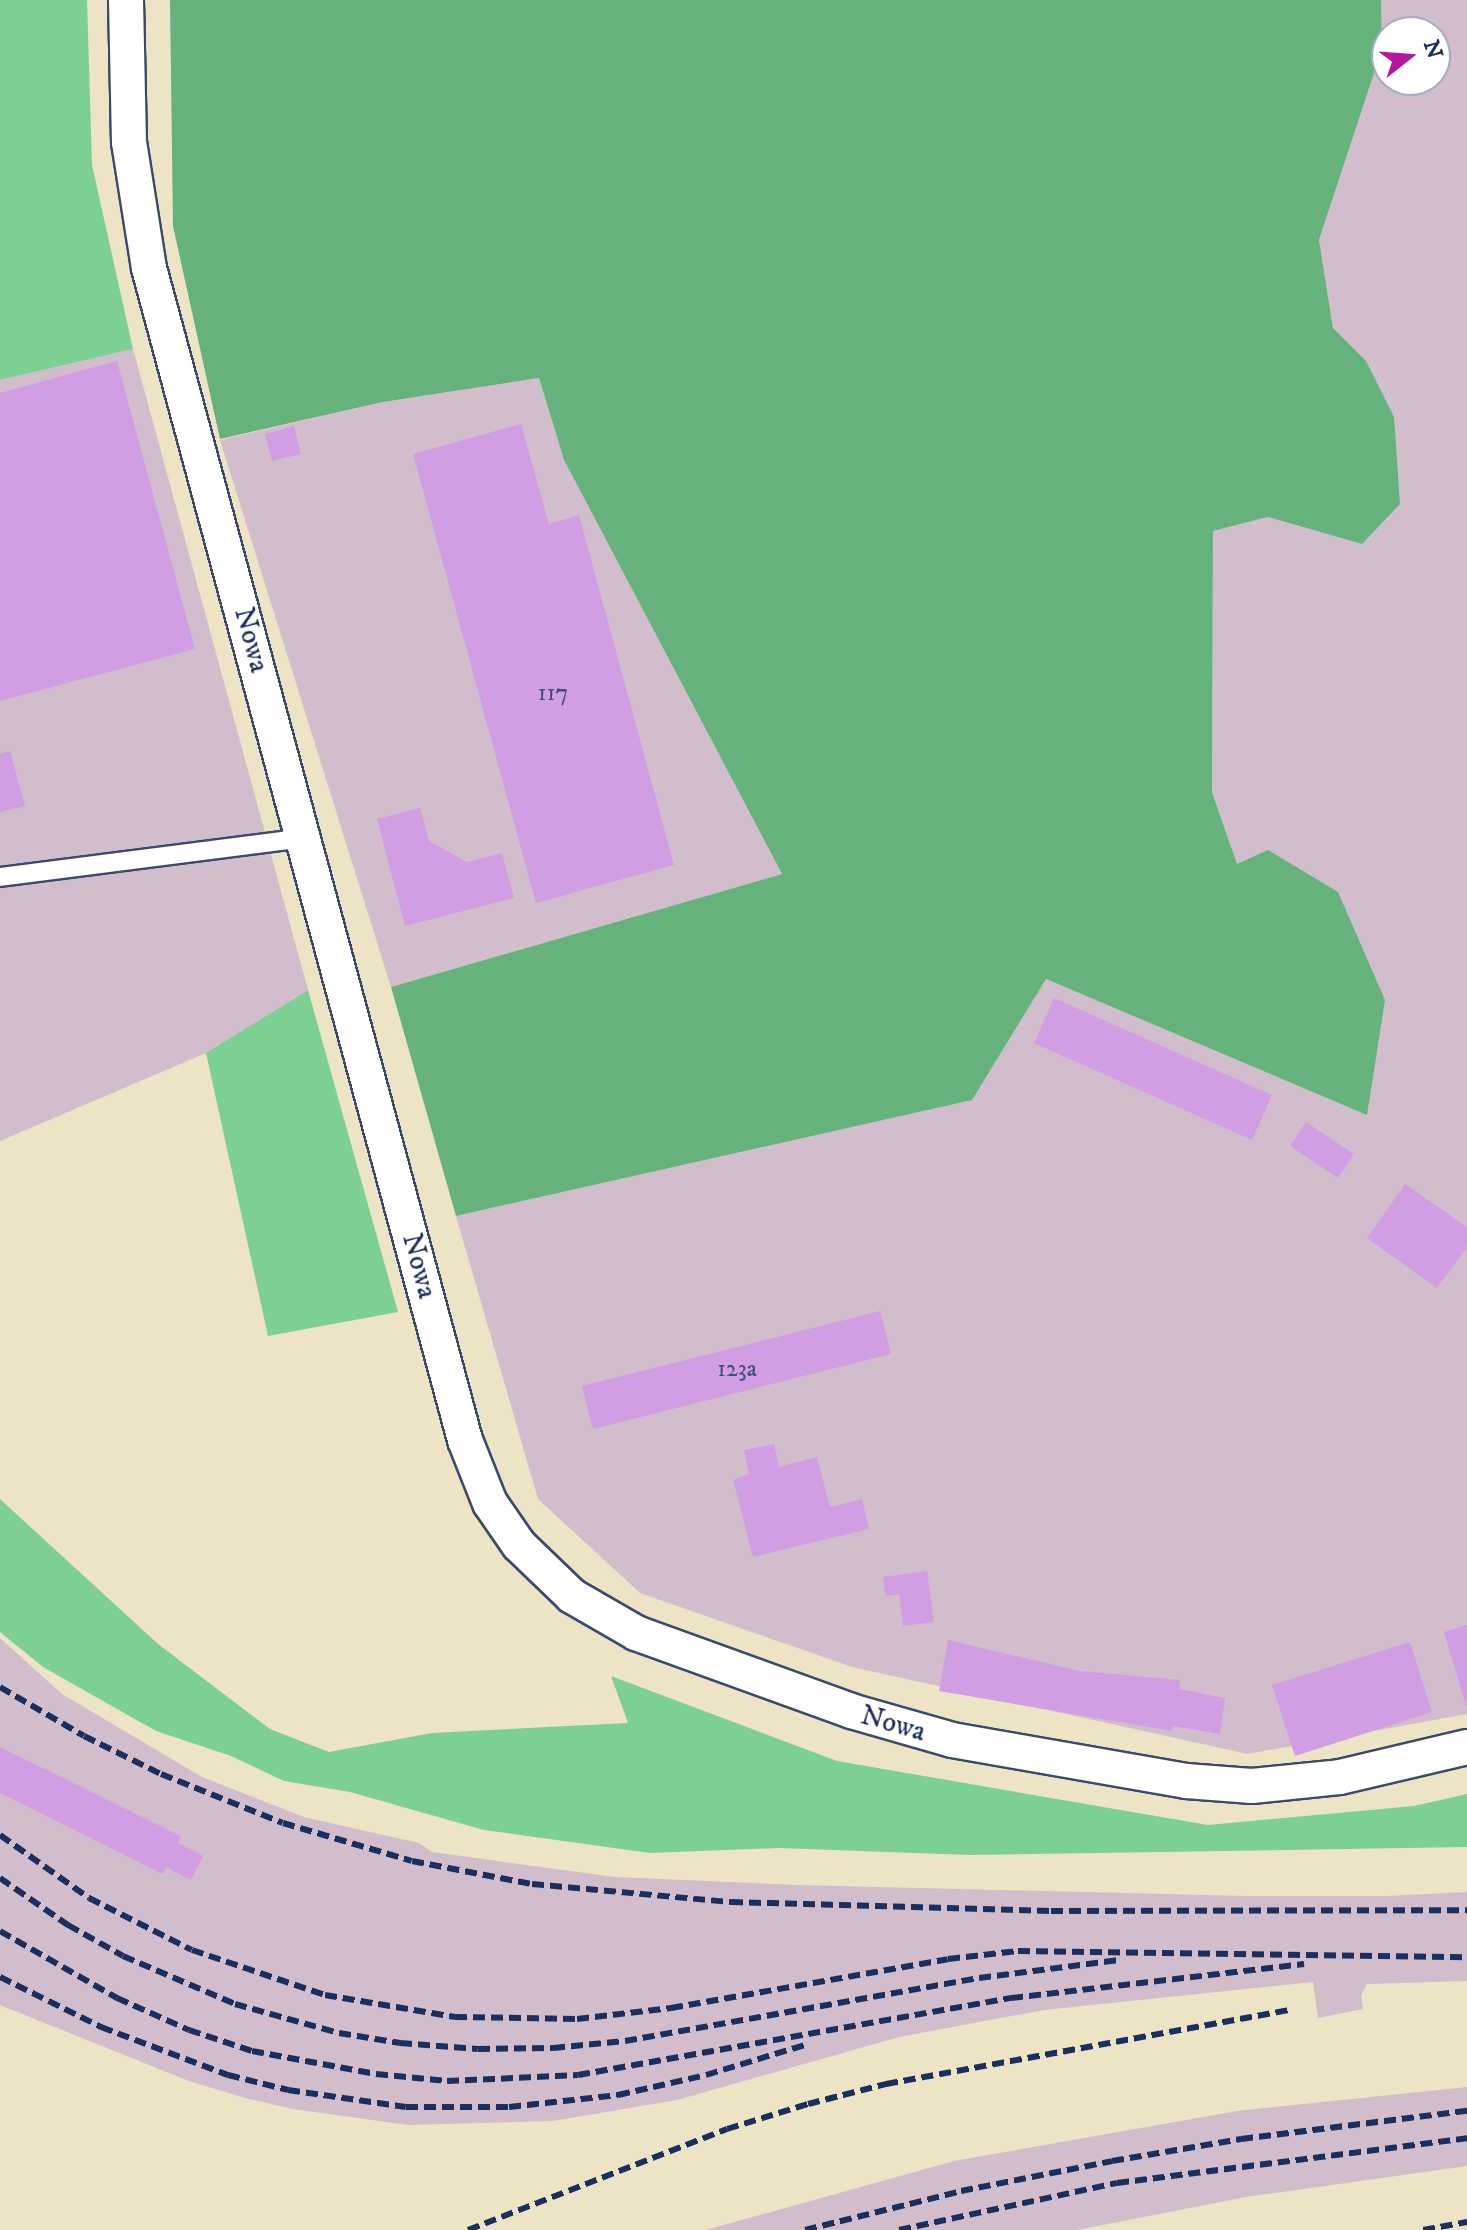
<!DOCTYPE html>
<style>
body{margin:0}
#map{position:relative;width:1467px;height:2230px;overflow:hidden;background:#ece4c5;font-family:"IM FELL DW Pica",serif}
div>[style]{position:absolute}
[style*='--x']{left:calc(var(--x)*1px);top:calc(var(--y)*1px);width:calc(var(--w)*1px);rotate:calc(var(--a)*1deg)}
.industrial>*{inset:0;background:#d1bdcc}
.green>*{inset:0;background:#7cd093}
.forest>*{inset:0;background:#65b27d}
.building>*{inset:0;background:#d19ee3}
.roads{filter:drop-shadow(2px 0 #3a4a6d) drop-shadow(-2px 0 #3a4a6d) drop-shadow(0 2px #3a4a6d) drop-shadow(0 -2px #3a4a6d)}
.lane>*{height:18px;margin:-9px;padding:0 9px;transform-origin:9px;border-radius:9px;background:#fff}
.street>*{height:34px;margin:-17px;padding:0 17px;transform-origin:17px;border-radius:17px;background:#fff}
.rail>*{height:6px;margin-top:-3px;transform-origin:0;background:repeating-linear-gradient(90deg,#1b2f5e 0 12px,transparent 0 18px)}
span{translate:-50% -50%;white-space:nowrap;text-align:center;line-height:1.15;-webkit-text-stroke:6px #fff;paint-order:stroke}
.number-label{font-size:24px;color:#484b7f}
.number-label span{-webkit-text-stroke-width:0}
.street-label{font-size:28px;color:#1b2f5e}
.north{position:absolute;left:1371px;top:16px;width:80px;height:80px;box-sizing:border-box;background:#fff;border:2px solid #a4acbf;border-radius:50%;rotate:73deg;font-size:22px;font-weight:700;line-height:32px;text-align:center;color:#1b2f5e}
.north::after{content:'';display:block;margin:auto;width:28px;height:36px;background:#b5179e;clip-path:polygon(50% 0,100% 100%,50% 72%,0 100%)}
</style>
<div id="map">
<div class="industrial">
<i style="clip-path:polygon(evenodd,1381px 0,1467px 0,1467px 1714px,1248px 1754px,852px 1667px,640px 1593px,538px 1499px,456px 1216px,971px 1100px,1046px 979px,1367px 1115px,1237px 864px,1212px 792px,1213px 531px,1268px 517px,1362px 544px,1366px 361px,1333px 328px,1319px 240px,1382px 49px,1381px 0,1387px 32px,1435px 32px,1435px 80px,1387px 80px,1387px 32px)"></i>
<i style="clip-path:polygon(133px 349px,308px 990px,206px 1053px,0 1141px,0 380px)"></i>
<i style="clip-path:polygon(539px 378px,564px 460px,782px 874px,391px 987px,220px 440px,383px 402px)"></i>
<i style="clip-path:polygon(0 1638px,62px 1694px,202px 1777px,304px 1817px,419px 1843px,432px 1852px,615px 1877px,798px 1885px,1247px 1896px,1386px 1896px,1467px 1892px,1467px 1981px,1367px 1984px,1361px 1996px,1363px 2009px,1318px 2018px,1313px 1982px,1044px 2010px,899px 2037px,677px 2100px,553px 2121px,408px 2125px,293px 2109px,245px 2098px,189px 2081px,0 2005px)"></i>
<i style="clip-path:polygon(1467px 2087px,1467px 2166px,1246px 2197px,1077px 2230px,706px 2230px,954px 2161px,1237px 2111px)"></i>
</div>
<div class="green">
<i style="clip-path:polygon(0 0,87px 0,92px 165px,133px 349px,0 380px)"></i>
<i style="clip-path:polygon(308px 990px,398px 1312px,268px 1336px,206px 1053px)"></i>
<i style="clip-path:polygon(0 1499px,158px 1644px,270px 1729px,329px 1752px,432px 1733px,628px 1723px,611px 1676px,837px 1761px,1208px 1825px,1414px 1806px,1467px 1794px,1467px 1847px,970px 1855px,779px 1848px,650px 1853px,484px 1830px,350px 1792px,284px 1781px,231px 1756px,156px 1731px,43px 1667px,0 1632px)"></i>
</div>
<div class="forest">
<i style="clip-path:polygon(170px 0,1381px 0,1382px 49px,1319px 240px,1333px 328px,1366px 361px,1394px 417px,1400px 504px,1362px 544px,1268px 517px,1213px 531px,1212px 792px,1237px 864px,1268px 850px,1338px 892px,1385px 1000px,1367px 1115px,1046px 979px,972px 1100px,456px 1216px,391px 987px,782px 874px,564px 460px,539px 378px,383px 402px,220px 439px,173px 226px)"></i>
</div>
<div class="building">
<i style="clip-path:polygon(117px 361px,195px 649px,0 701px,0 393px)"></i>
<i style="clip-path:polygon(521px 424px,549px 524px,579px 515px,674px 865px,536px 903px,413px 454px)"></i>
<i style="clip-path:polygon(294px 426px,301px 454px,272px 461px,265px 434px)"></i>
<i style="clip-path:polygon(10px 751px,25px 806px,0 812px,0 754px)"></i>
<i style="clip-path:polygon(420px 808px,429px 841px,467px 862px,502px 853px,514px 898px,405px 926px,377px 819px)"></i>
<i style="clip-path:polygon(1054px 998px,1272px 1095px,1252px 1140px,1034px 1043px)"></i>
<i style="clip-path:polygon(1306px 1122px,1354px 1154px,1338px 1178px,1290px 1146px)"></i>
<i style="clip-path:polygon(1405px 1184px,1467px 1227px,1467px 1247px,1437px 1288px,1367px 1238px)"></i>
<i style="clip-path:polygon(880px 1311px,891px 1354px,593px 1429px,582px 1386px)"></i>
<i style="clip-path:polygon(774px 1444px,779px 1467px,817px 1457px,830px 1507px,862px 1499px,869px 1529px,753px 1557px,733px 1480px,749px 1474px,744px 1450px)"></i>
<i style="clip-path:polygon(927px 1571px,934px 1622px,903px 1626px,899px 1594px,886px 1596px,883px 1577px)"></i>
<i style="clip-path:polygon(1467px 1625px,1467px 1706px,1466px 1706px,1444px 1632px)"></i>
<i style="clip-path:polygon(948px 1640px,1080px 1671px,1180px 1680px,1179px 1689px,1225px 1698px,1220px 1734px,1173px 1726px,1172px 1731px,939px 1691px)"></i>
<i style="clip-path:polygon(1410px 1642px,1432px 1712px,1295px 1756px,1272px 1685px)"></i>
<i style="clip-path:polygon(0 1747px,181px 1836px,178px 1843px,203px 1856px,191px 1880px,166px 1867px,163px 1874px,0 1793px)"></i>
</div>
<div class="roads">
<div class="lane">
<i style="--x:0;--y:877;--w:305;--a:-7.3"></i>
</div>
<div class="street">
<i style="--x:126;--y:0;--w:142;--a:88.8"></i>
<i style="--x:129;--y:142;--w:128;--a:81"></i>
<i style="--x:149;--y:268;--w:1214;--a:74.91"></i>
<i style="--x:465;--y:1440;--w:68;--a:68.4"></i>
<i style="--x:490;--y:1503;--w:51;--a:55.4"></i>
<i style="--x:519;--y:1545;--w:74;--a:43.9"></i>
<i style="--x:572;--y:1596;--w:74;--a:30"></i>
<i style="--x:636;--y:1633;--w:229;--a:19.9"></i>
<i style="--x:851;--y:1711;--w:105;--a:16"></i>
<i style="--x:952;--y:1740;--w:238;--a:9.9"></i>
<i style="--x:1186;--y:1781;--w:66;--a:4.3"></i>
<i style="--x:1252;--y:1786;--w:88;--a:-5.8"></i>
<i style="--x:1340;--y:1777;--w:130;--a:-13.3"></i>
</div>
</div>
<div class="rail">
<i style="--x:0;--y:1687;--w:97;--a:30.3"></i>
<i style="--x:84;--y:1736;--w:86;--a:26.3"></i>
<i style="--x:161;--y:1774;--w:131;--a:21.9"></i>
<i style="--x:283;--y:1823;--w:134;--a:16.4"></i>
<i style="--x:412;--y:1861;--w:122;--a:10.9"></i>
<i style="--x:532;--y:1884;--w:200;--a:5.2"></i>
<i style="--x:731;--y:1902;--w:320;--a:1.6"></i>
<i style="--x:1051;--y:1911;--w:416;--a:-0.1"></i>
<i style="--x:0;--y:1835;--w:109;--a:35.3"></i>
<i style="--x:89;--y:1898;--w:115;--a:26.8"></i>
<i style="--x:192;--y:1950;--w:140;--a:18.7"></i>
<i style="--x:325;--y:1995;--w:132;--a:9.6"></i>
<i style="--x:455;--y:2017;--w:122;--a:0.9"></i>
<i style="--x:577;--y:2019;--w:95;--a:-6.7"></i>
<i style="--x:671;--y:2008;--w:281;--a:-10"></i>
<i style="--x:948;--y:1959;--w:70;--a:-6.5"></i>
<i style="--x:1018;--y:1951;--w:449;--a:0.8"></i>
<i style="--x:0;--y:1878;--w:83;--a:34.7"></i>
<i style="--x:68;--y:1925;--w:63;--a:29.4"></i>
<i style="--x:123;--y:1956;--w:122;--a:23.2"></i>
<i style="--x:235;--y:2004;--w:108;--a:15.6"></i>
<i style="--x:339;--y:2033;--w:62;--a:9.3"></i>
<i style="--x:400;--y:2043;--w:78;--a:4.4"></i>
<i style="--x:478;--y:2049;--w:75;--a:-0.8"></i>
<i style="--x:553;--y:2048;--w:72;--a:-5.6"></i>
<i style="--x:625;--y:2041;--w:360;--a:-10.1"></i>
<i style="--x:979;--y:1978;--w:141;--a:-7.3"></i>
<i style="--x:0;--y:1931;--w:135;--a:29.8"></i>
<i style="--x:117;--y:1998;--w:79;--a:24"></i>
<i style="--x:189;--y:2030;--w:66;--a:18.4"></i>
<i style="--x:252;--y:2051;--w:126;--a:10.5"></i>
<i style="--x:376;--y:2074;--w:71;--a:5.6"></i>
<i style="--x:447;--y:2081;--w:131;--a:-2.6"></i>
<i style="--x:578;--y:2075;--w:440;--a:-10.1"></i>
<i style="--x:1011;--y:1998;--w:295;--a:-6.6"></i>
<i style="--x:0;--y:1977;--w:113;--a:26.3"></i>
<i style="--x:101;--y:2027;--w:136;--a:20.7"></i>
<i style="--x:228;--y:2075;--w:62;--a:14"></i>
<i style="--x:288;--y:2090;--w:119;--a:8.2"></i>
<i style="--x:406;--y:2107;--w:103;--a:0"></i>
<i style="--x:509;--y:2107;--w:110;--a:-6.3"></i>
<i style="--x:618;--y:2095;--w:90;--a:-12.8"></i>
<i style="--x:706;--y:2075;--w:103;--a:-16.9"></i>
<i style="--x:468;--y:2230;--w:278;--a:-21.3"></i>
<i style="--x:727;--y:2129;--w:85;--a:-17.2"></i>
<i style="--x:808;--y:2104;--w:81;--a:-14.4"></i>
<i style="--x:886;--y:2084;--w:409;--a:-10.4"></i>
<i style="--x:805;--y:2230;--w:161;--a:-14"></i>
<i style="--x:961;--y:2191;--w:154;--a:-11.2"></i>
<i style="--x:1112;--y:2161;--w:131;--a:-9.7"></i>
<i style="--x:1241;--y:2139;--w:228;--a:-7.1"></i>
<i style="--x:899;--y:2230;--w:223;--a:-12.2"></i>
<i style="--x:1117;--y:2183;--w:353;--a:-7.3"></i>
<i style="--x:1423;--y:2230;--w:45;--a:-10.3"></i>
</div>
<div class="number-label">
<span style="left:553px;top:694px">117</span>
<span style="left:737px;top:1370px">123a</span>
</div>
<div class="street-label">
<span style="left:251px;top:640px;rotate:75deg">Nowa</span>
<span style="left:419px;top:1266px;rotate:75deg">Nowa</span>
<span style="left:893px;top:1724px;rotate:16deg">Nowa</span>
</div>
<div class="north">N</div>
</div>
